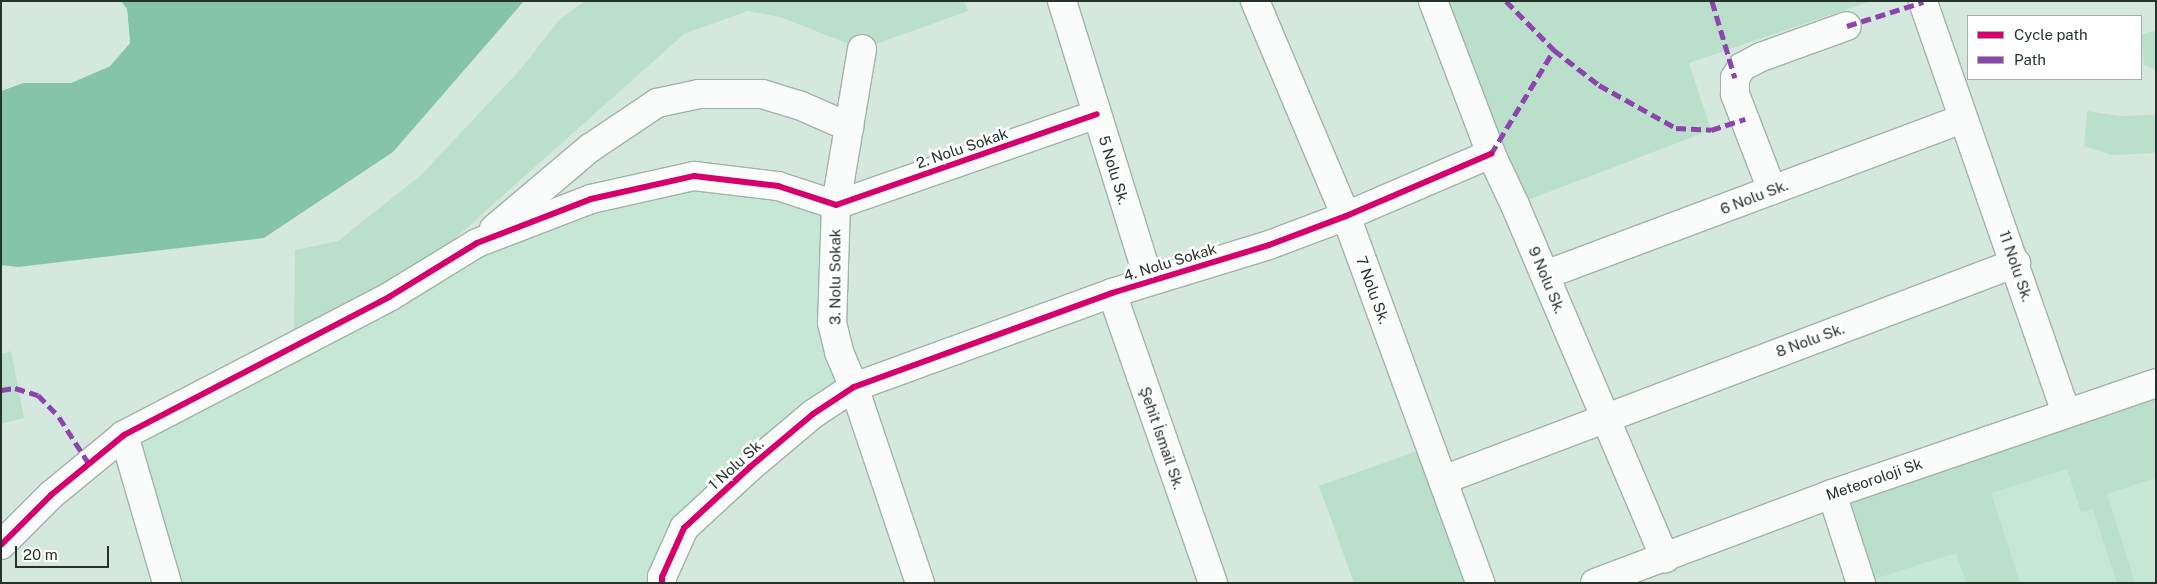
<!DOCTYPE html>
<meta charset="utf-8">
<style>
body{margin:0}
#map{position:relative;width:2157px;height:584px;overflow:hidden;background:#d4e8de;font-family:"Public Sans",sans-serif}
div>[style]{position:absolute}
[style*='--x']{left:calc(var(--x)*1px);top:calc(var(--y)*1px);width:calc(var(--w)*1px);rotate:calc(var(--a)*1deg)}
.built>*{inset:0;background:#c6e7d6}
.green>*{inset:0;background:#bae0cc}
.water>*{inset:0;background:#85c4a6}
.pier>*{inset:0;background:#d4e8de}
.roads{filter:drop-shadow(1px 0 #a2b2aa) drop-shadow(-1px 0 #a2b2aa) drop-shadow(0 1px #a2b2aa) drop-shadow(0 -1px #a2b2aa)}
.minor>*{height:28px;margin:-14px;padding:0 14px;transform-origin:14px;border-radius:14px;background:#f9fcfa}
.quiet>*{height:5px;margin-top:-2.5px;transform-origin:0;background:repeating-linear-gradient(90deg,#8e44ad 0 10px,transparent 0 15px)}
.cycleway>*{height:6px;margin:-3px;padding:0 3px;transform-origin:3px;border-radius:3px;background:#d6006c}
span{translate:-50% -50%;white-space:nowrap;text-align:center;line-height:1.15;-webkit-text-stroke:5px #fff;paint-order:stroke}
.street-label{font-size:15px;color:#26332c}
.frame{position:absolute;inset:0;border:2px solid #26332c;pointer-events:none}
.legend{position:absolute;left:1967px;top:15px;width:175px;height:65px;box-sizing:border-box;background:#fff;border:1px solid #a8adab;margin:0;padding:6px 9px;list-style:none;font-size:15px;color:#26332c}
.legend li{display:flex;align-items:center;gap:10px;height:25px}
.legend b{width:25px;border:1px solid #a8adab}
.scale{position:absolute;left:15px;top:546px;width:94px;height:22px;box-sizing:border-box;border:2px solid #26332c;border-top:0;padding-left:6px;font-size:15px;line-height:18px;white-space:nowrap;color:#26332c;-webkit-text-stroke:4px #fff;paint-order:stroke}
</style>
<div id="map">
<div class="built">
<i style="clip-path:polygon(694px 176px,836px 205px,832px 323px,854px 387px,684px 528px,662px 583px,167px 583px,124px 435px,477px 243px)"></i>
<i style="clip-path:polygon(2156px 383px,2156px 583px,1861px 583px,2066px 413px)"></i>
</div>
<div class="green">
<i style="clip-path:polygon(585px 1px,964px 1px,968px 11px,862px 49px,780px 17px,748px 11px,684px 34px,389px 297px,294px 347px,295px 250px,338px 241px,421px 175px,520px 70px,559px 20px)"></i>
<i style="clip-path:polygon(1433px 1px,1871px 1px,1689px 63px,1711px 130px,1515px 205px)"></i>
<i style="clip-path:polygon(2156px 30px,2156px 70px,2144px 65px,2141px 35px)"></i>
<i style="clip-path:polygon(2087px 111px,2119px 116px,2156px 115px,2156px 153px,2112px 155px,2084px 146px)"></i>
<i style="clip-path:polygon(11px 351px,24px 418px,1px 424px,1px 354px)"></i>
<i style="clip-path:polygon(2156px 383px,2156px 478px,2107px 494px,2135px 583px,2117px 583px,2093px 509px,2081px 512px,2067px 469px,1991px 493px,2020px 583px,1966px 583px,1956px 553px,1862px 583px,1832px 494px)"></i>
<i style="clip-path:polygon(1431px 446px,1480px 583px,1354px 583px,1319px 486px)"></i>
</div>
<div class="water">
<i style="clip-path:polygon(121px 1px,524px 1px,393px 152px,264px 238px,18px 267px,1px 265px,1px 91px,23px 83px,71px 83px,110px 66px,130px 43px,127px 9px)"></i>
</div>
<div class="pier">
<i style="clip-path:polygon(118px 1px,127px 9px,130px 43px,110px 66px,71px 83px,23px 83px,1px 91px,1px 88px,23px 80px,70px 80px,109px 64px,128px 42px,124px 10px)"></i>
</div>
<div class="roads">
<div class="minor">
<i style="--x:1062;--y:1;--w:293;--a:72.7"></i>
<i style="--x:1255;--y:1;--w:233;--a:67.1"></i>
<i style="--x:1346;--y:216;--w:391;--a:69.9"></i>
<i style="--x:1433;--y:1;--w:164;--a:69.2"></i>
<i style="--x:1491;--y:154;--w:56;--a:64.8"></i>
<i style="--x:1515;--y:205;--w:384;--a:67"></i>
<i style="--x:1923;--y:2;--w:435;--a:70.8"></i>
<i style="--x:862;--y:49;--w:158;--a:99.5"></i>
<i style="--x:836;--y:205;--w:118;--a:91.9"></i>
<i style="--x:832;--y:323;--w:30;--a:76"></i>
<i style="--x:839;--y:352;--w:38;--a:67"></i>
<i style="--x:854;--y:387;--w:207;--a:71.4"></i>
<i style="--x:1772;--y:190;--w:103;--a:-111.1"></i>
<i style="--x:1735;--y:94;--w:16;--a:-90"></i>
<i style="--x:1735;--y:78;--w:13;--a:-58"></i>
<i style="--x:1742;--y:67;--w:21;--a:-28"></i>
<i style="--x:1761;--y:57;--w:91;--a:-19.8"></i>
<i style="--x:494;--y:229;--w:126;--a:-40.2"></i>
<i style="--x:590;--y:148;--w:81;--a:-33.9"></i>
<i style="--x:657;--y:103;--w:43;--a:-12.1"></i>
<i style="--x:699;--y:94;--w:63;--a:0"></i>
<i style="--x:762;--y:94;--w:39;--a:17"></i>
<i style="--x:799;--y:105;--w:55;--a:23.7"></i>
<i style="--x:1545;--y:275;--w:445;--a:-20.5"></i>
<i style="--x:1112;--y:293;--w:307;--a:70.8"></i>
<i style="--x:124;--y:435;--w:154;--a:73.8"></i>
<i style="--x:1443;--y:480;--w:613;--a:-20.74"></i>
<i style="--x:1832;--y:494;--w:94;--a:72"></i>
<i style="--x:1;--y:545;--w:71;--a:-45"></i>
<i style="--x:51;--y:495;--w:94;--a:-39.4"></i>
<i style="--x:124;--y:435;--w:299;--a:-27.5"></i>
<i style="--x:389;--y:297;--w:103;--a:-31.5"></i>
<i style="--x:477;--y:243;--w:122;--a:-21.1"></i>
<i style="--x:591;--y:199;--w:106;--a:-12.6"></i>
<i style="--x:694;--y:176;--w:85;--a:6.8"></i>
<i style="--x:778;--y:186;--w:61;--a:18.1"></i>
<i style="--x:836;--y:205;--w:276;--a:-19.2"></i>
<i style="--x:662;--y:583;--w:6;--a:-90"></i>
<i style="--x:662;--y:577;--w:54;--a:-65.8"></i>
<i style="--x:684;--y:528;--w:90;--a:-42.7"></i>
<i style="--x:750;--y:467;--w:82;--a:-40.1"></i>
<i style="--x:813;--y:414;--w:49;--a:-33.4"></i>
<i style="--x:854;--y:387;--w:275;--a:-20"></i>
<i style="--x:1112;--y:293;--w:164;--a:-17"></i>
<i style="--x:1269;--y:245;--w:82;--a:-20.6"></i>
<i style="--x:1346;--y:216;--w:158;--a:-23.2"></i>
<i style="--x:1595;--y:583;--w:253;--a:-20.6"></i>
<i style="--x:1832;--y:494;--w:342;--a:-18.9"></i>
</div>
</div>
<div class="quiet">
<i style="--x:1506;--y:1;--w:69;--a:45.6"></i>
<i style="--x:1712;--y:1;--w:80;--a:73.4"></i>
<i style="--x:1847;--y:26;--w:80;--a:-17.5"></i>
<i style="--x:1491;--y:154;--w:122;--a:-58.8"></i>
<i style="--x:1554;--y:50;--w:57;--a:37.9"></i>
<i style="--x:1599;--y:85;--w:88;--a:29.2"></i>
<i style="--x:1676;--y:128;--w:35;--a:3"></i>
<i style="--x:1711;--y:130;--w:36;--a:-18"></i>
<i style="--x:1;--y:390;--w:14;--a:-8"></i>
<i style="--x:15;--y:388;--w:24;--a:17"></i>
<i style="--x:38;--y:395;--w:30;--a:46"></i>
<i style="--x:59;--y:417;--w:56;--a:57.4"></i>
</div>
<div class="cycleway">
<i style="--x:1;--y:545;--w:71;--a:-45"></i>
<i style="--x:51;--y:495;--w:94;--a:-39.4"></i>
<i style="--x:124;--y:435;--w:299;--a:-27.5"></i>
<i style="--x:389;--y:297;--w:103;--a:-31.5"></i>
<i style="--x:477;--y:243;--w:122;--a:-21.1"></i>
<i style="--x:591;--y:199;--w:106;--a:-12.6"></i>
<i style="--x:694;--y:176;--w:85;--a:6.8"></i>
<i style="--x:778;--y:186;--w:61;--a:18.1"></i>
<i style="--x:836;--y:205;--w:276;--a:-19.2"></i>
<i style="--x:662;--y:583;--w:6;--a:-90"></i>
<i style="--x:662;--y:577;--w:54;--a:-65.8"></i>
<i style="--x:684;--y:528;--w:90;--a:-42.7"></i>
<i style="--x:750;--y:467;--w:82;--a:-40.1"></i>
<i style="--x:813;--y:414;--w:49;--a:-33.4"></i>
<i style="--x:854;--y:387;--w:275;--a:-20"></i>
<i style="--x:1112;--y:293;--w:164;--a:-17"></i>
<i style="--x:1269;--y:245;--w:82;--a:-20.6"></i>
<i style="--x:1346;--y:216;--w:158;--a:-23.2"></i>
</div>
<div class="street-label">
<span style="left:962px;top:148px;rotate:-19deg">2. Nolu Sokak</span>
<span style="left:1114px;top:170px;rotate:73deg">5 Nolu Sk.</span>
<span style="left:1754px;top:197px;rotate:-21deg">6 Nolu Sk.</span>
<span style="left:1170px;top:262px;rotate:-17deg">4. Nolu Sokak</span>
<span style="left:2016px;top:266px;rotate:71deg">11 Nolu Sk.</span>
<span style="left:835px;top:277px;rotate:-90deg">3. Nolu Sokak</span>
<span style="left:1547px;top:280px;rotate:67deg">9 Nolu Sk.</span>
<span style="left:1373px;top:290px;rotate:70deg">7 Nolu Sk.</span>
<span style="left:1810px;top:340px;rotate:-20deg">8 Nolu Sk.</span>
<span style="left:1162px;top:438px;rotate:71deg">Şehit İsmail Sk.</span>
<span style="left:736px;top:464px;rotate:-42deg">1 Nolu Sk.</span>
<span style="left:1874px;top:479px;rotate:-19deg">Meteoroloji Sk</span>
</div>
<div class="frame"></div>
<ul class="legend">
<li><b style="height:6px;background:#d6006c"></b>Cycle path</li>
<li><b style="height:6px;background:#8e44ad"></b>Path</li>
</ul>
<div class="scale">20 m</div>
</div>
